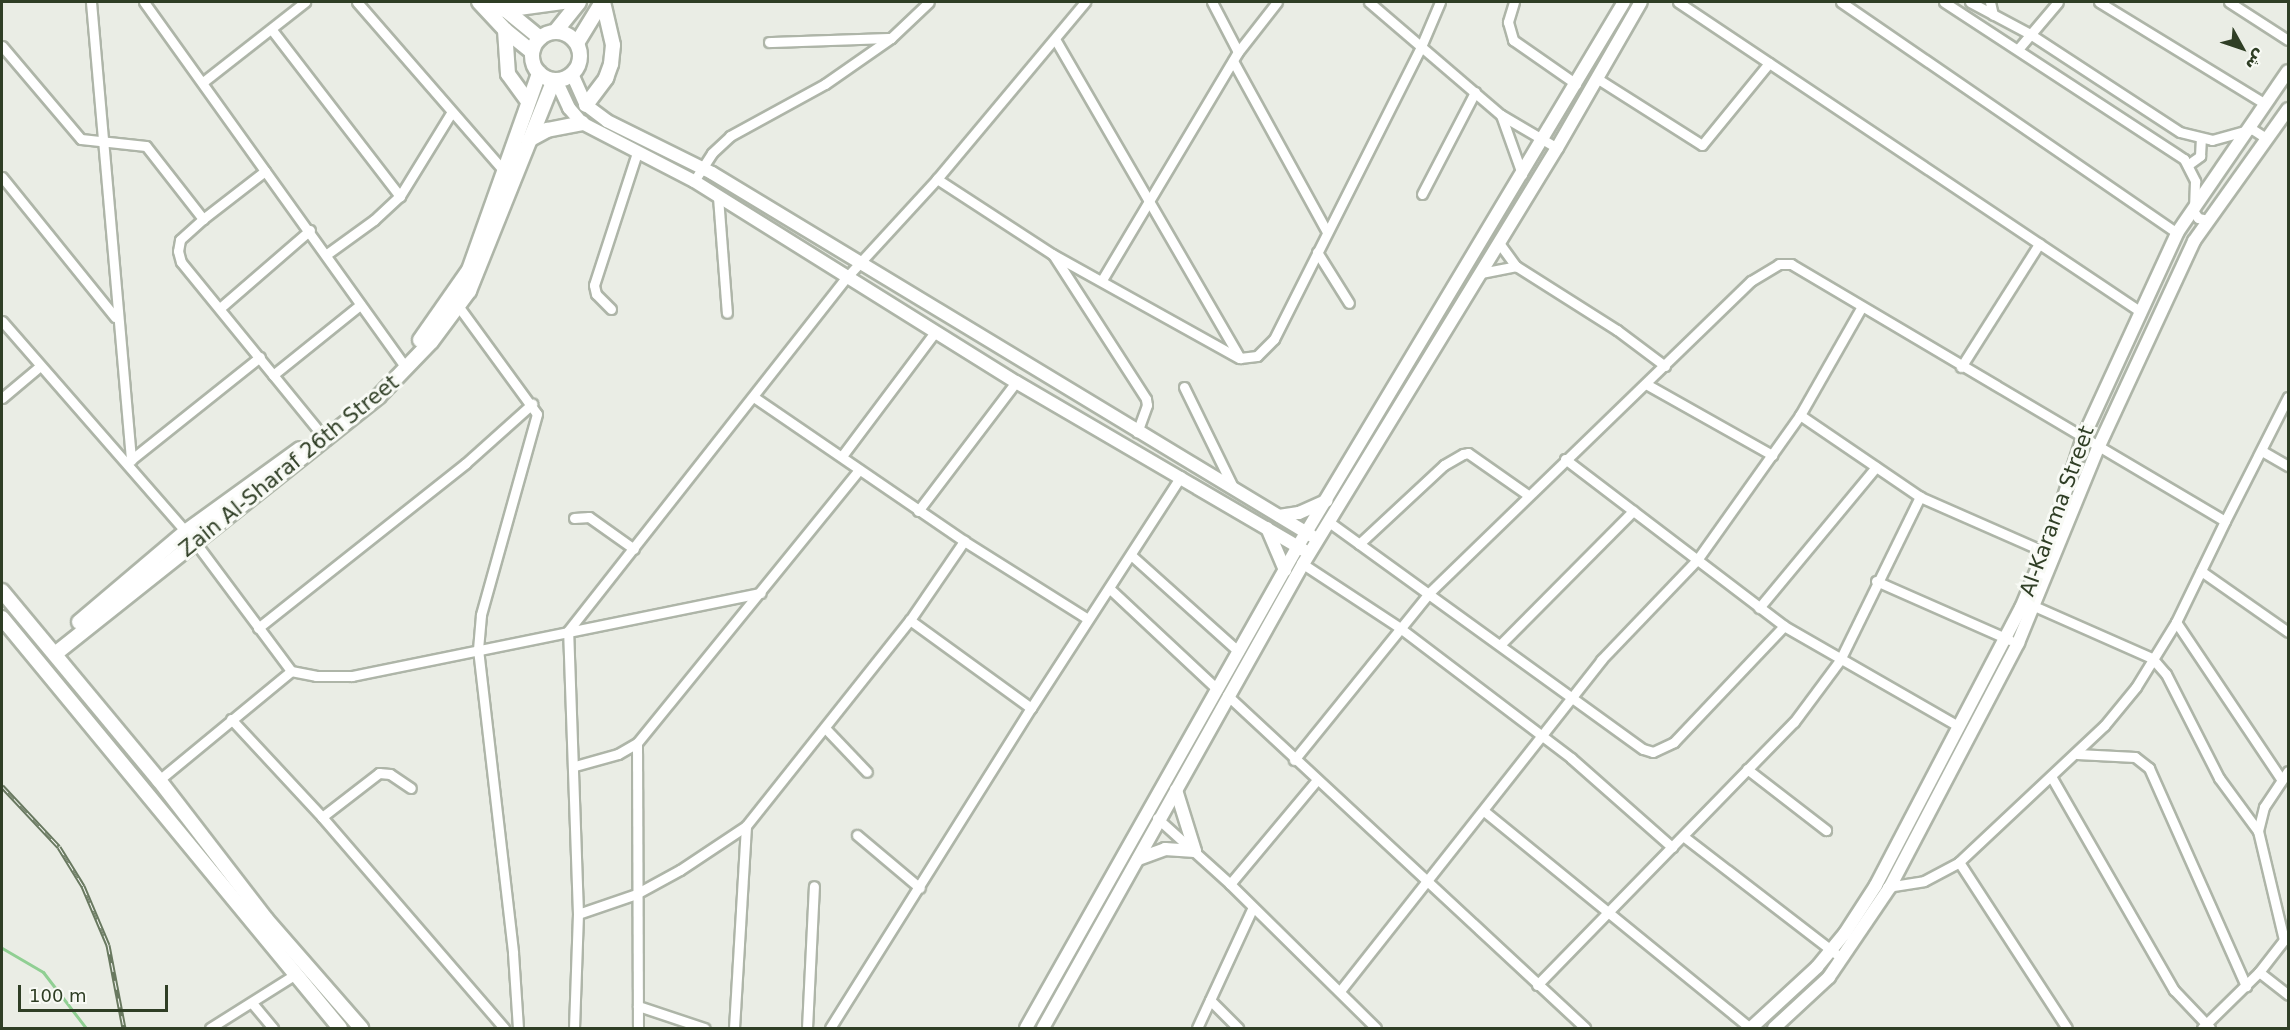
<!DOCTYPE html>
<meta charset="utf-8">
<style>
body{margin:0}
#map{position:relative;width:2290px;height:1030px;overflow:hidden;background:#eaede5;font-family:"DejaVu Sans","Noto Sans Arabic",sans-serif}
div>[style]{position:absolute}
[style*='--x']{left:calc(var(--x)*1px);top:calc(var(--y)*1px);width:calc(var(--w)*1px);rotate:calc(var(--a)*1deg)}
.stream>*{height:3px;margin:-1.5px;padding:0 1.5px;transform-origin:1.5px;border-radius:1.5px;background:#90cf93}
.roads{filter:drop-shadow(2px 0 #aeb5a8) drop-shadow(-2px 0 #aeb5a8) drop-shadow(0 2px #aeb5a8) drop-shadow(0 -2px #aeb5a8)}
.minor>*{height:9px;margin:-4.5px;padding:0 4.5px;transform-origin:4.5px;border-radius:4.5px;background:#fff}
.tertiary>*{height:12px;margin:-6px;padding:0 6px;transform-origin:6px;border-radius:6px;background:#fff}
.secondary>*{height:14px;margin:-7px;padding:0 7px;transform-origin:7px;border-radius:7px;background:#fff}
.secondary>.ring{margin:-7px;padding:0;box-sizing:content-box;background:none;border:14px solid #fff;border-radius:50%}
.rail>*{height:5px;margin-top:-2.5px;transform-origin:0;background:repeating-linear-gradient(90deg,#f8faf5 0 9px,#697960 0 18px);box-sizing:border-box;border-block:2px solid #697960}
span{translate:-50% -50%;white-space:nowrap;text-align:center;line-height:1.15;-webkit-text-stroke:6px #f8faf5;paint-order:stroke}
.street-label{font-size:21px;color:#2f3e25}
.frame{position:absolute;inset:0;border:3px solid #2f3e25;pointer-events:none}
.north{position:absolute;left:2212px;top:18px;width:60px;height:60px;-webkit-text-stroke:4px #f8faf5;paint-order:stroke;rotate:130deg;font-size:16px;font-weight:700;line-height:24px;text-align:center;color:#2f3e25}
.north::after{content:'';display:block;margin:auto;width:21px;height:27px;background:#2f3e25;clip-path:polygon(50% 0,100% 100%,50% 72%,0 100%)}
.scale{position:absolute;left:18px;top:985px;width:150px;height:27px;box-sizing:border-box;border:3px solid #2f3e25;border-top:0;padding-left:8px;font-size:18px;line-height:21px;white-space:nowrap;color:#2f3e25;-webkit-text-stroke:4px #f8faf5;paint-order:stroke}
</style>
<div id="map">
<div class="stream">
<i style="--x:2;--y:948;--w:48;--a:30.3"></i>
<i style="--x:43;--y:972;--w:71;--a:52.5"></i>
</div>
<div class="roads">
<div class="minor">
<i style="--x:91;--y:2;--w:460;--a:85"></i>
<i style="--x:144;--y:2;--w:443;--a:54.4"></i>
<i style="--x:357;--y:2;--w:225;--a:49"></i>
<i style="--x:1212;--y:2;--w:56;--a:62.5"></i>
<i style="--x:1369;--y:2;--w:174;--a:40.6"></i>
<i style="--x:1501;--y:115;--w:65;--a:30.5"></i>
<i style="--x:1514;--y:2;--w:21;--a:107"></i>
<i style="--x:1508;--y:22;--w:19;--a:74"></i>
<i style="--x:1513;--y:40;--w:77;--a:34.9"></i>
<i style="--x:1678;--y:2;--w:554;--a:33.8"></i>
<i style="--x:1841;--y:2;--w:408;--a:34.5"></i>
<i style="--x:1944;--y:2;--w:287;--a:33.2"></i>
<i style="--x:2184;--y:159;--w:25;--a:63"></i>
<i style="--x:2195;--y:181;--w:31;--a:92"></i>
<i style="--x:2194;--y:212;--w:7;--a:56"></i>
<i style="--x:2198;--y:218;--w:10;--a:11"></i>
<i style="--x:1970;--y:2;--w:68;--a:28.1"></i>
<i style="--x:2030;--y:34;--w:179;--a:33.2"></i>
<i style="--x:2180;--y:132;--w:33;--a:14"></i>
<i style="--x:2212;--y:140;--w:41;--a:-15.4"></i>
<i style="--x:2252;--y:129;--w:17;--a:33"></i>
<i style="--x:1990;--y:2;--w:13;--a:77"></i>
<i style="--x:2099;--y:2;--w:193;--a:31.5"></i>
<i style="--x:2229;--y:2;--w:70;--a:32.8"></i>
<i style="--x:272;--y:30;--w:210;--a:52.4"></i>
<i style="--x:1055;--y:39;--w:369;--a:59.9"></i>
<i style="--x:1240;--y:358;--w:17;--a:-7"></i>
<i style="--x:1257;--y:356;--w:24;--a:-45"></i>
<i style="--x:1274;--y:339;--w:325;--a:-63.3"></i>
<i style="--x:1420;--y:49;--w:51;--a:-66.9"></i>
<i style="--x:769;--y:42;--w:122;--a:-1.9"></i>
<i style="--x:2;--y:46;--w:122;--a:49.7"></i>
<i style="--x:81;--y:139;--w:65;--a:6.1"></i>
<i style="--x:146;--y:146;--w:93;--a:52"></i>
<i style="--x:2019;--y:48;--w:60;--a:-49.7"></i>
<i style="--x:1233;--y:61;--w:195;--a:61.2"></i>
<i style="--x:1598;--y:79;--w:123;--a:32.4"></i>
<i style="--x:1702;--y:145;--w:106;--a:-50.7"></i>
<i style="--x:203;--y:82;--w:130;--a:-38.1"></i>
<i style="--x:1501;--y:115;--w:63;--a:70.4"></i>
<i style="--x:2189;--y:164;--w:14;--a:-36"></i>
<i style="--x:2200;--y:156;--w:17;--a:-87"></i>
<i style="--x:265;--y:171;--w:78;--a:142.3"></i>
<i style="--x:203;--y:219;--w:31;--a:138"></i>
<i style="--x:180;--y:240;--w:11;--a:100"></i>
<i style="--x:178;--y:251;--w:11;--a:75"></i>
<i style="--x:181;--y:262;--w:230;--a:50.8"></i>
<i style="--x:2;--y:177;--w:180;--a:51.1"></i>
<i style="--x:937;--y:179;--w:137;--a:33.1"></i>
<i style="--x:1052;--y:254;--w:214;--a:29.1"></i>
<i style="--x:694;--y:181;--w:33;--a:-57"></i>
<i style="--x:712;--y:153;--w:25;--a:-43"></i>
<i style="--x:730;--y:136;--w:108;--a:-28.7"></i>
<i style="--x:825;--y:84;--w:80;--a:-34.9"></i>
<i style="--x:891;--y:38;--w:52;--a:-43.5"></i>
<i style="--x:1422;--y:194;--w:115;--a:-62.5"></i>
<i style="--x:718;--y:197;--w:116;--a:85.6"></i>
<i style="--x:1499;--y:243;--w:29;--a:54"></i>
<i style="--x:1516;--y:266;--w:120;--a:32.4"></i>
<i style="--x:1617;--y:330;--w:60;--a:36.9"></i>
<i style="--x:1317;--y:252;--w:60;--a:57.9"></i>
<i style="--x:327;--y:254;--w:58;--a:-35.9"></i>
<i style="--x:374;--y:220;--w:35;--a:-43"></i>
<i style="--x:400;--y:196;--w:97;--a:-58.4"></i>
<i style="--x:1054;--y:256;--w:170;--a:57.2"></i>
<i style="--x:1146;--y:399;--w:6;--a:81"></i>
<i style="--x:1147;--y:405;--w:29;--a:110"></i>
<i style="--x:1481;--y:273;--w:36;--a:-11"></i>
<i style="--x:1102;--y:280;--w:265;--a:-59.2"></i>
<i style="--x:1238;--y:52;--w:63;--a:-52"></i>
<i style="--x:456;--y:303;--w:137;--a:53.9"></i>
<i style="--x:537;--y:414;--w:209;--a:105.6"></i>
<i style="--x:481;--y:615;--w:34;--a:95"></i>
<i style="--x:478;--y:649;--w:306;--a:83.4"></i>
<i style="--x:513;--y:953;--w:75;--a:86.2"></i>
<i style="--x:220;--y:308;--w:119;--a:-40.9"></i>
<i style="--x:611;--y:309;--w:21;--a:-135"></i>
<i style="--x:596;--y:294;--w:9;--a:-103"></i>
<i style="--x:594;--y:285;--w:139;--a:-72"></i>
<i style="--x:2;--y:321;--w:293;--a:48.9"></i>
<i style="--x:195;--y:542;--w:161;--a:53.3"></i>
<i style="--x:1961;--y:367;--w:146;--a:-57.6"></i>
<i style="--x:273;--y:375;--w:112;--a:-38.8"></i>
<i style="--x:1646;--y:384;--w:145;--a:29.4"></i>
<i style="--x:1184;--y:387;--w:111;--a:63.9"></i>
<i style="--x:2;--y:398;--w:48;--a:-40"></i>
<i style="--x:1800;--y:415;--w:145;--a:34.3"></i>
<i style="--x:1920;--y:497;--w:137;--a:23.7"></i>
<i style="--x:2262;--y:451;--w:30;--a:30"></i>
<i style="--x:842;--y:456;--w:155;--a:-53.1"></i>
<i style="--x:1565;--y:459;--w:275;--a:37.3"></i>
<i style="--x:1784;--y:626;--w:198;--a:29.9"></i>
<i style="--x:127;--y:463;--w:170;--a:-38.6"></i>
<i style="--x:918;--y:511;--w:162;--a:-52.8"></i>
<i style="--x:574;--y:518;--w:15;--a:-4"></i>
<i style="--x:589;--y:517;--w:55;--a:35.4"></i>
<i style="--x:1329;--y:522;--w:387;--a:35.9"></i>
<i style="--x:1643;--y:749;--w:10;--a:17"></i>
<i style="--x:1653;--y:752;--w:23;--a:-25"></i>
<i style="--x:1674;--y:742;--w:160;--a:-46.5"></i>
<i style="--x:964;--y:541;--w:146;--a:32.2"></i>
<i style="--x:1359;--y:544;--w:116;--a:-42.9"></i>
<i style="--x:1444;--y:465;--w:22;--a:-30"></i>
<i style="--x:1463;--y:454;--w:5;--a:-11"></i>
<i style="--x:1468;--y:453;--w:73;--a:35"></i>
<i style="--x:1131;--y:555;--w:145;--a:41.9"></i>
<i style="--x:1303;--y:564;--w:116;--a:33.4"></i>
<i style="--x:1400;--y:628;--w:215;--a:37.2"></i>
<i style="--x:1571;--y:758;--w:135;--a:41.4"></i>
<i style="--x:2201;--y:571;--w:106;--a:35"></i>
<i style="--x:1876;--y:581;--w:146;--a:23.8"></i>
<i style="--x:1109;--y:588;--w:148;--a:43.1"></i>
<i style="--x:2034;--y:606;--w:129;--a:23.8"></i>
<i style="--x:2152;--y:658;--w:21;--a:49"></i>
<i style="--x:2166;--y:674;--w:117;--a:63"></i>
<i style="--x:2219;--y:778;--w:66;--a:53.7"></i>
<i style="--x:1759;--y:608;--w:183;--a:-50.3"></i>
<i style="--x:2176;--y:622;--w:189;--a:56.2"></i>
<i style="--x:258;--y:628;--w:265;--a:-38.4"></i>
<i style="--x:466;--y:463;--w:89;--a:-41.8"></i>
<i style="--x:1500;--y:645;--w:189;--a:-45.2"></i>
<i style="--x:1227;--y:695;--w:489;--a:42.9"></i>
<i style="--x:1031;--y:708;--w:276;--a:-57.1"></i>
<i style="--x:231;--y:719;--w:134;--a:47.1"></i>
<i style="--x:322;--y:817;--w:279;--a:49.2"></i>
<i style="--x:826;--y:729;--w:59;--a:46.4"></i>
<i style="--x:637;--y:743;--w:285;--a:89.8"></i>
<i style="--x:2077;--y:754;--w:58;--a:3"></i>
<i style="--x:2135;--y:757;--w:18;--a:38"></i>
<i style="--x:2149;--y:768;--w:239;--a:66"></i>
<i style="--x:1294;--y:760;--w:215;--a:-51"></i>
<i style="--x:1429;--y:593;--w:448;--a:-44.1"></i>
<i style="--x:1751;--y:281;--w:33;--a:-31"></i>
<i style="--x:1779;--y:264;--w:12;--a:0"></i>
<i style="--x:1791;--y:264;--w:504;--a:30.63"></i>
<i style="--x:2225;--y:521;--w:139;--a:-63.1"></i>
<i style="--x:575;--y:766;--w:45;--a:-15.6"></i>
<i style="--x:618;--y:754;--w:22;--a:-30"></i>
<i style="--x:637;--y:743;--w:352;--a:-50.9"></i>
<i style="--x:1747;--y:769;--w:100;--a:37.7"></i>
<i style="--x:2052;--y:778;--w:245;--a:60.1"></i>
<i style="--x:2174;--y:990;--w:52;--a:46.5"></i>
<i style="--x:159;--y:780;--w:171;--a:-39.5"></i>
<i style="--x:291;--y:671;--w:25;--a:11"></i>
<i style="--x:316;--y:676;--w:36;--a:0"></i>
<i style="--x:352;--y:676;--w:417;--a:-11.5"></i>
<i style="--x:1484;--y:811;--w:343;--a:39.2"></i>
<i style="--x:322;--y:817;--w:72;--a:-37.7"></i>
<i style="--x:379;--y:773;--w:11;--a:5"></i>
<i style="--x:390;--y:774;--w:25;--a:34"></i>
<i style="--x:1157;--y:818;--w:98;--a:42.1"></i>
<i style="--x:1230;--y:884;--w:205;--a:44.6"></i>
<i style="--x:857;--y:835;--w:82;--a:40.1"></i>
<i style="--x:1683;--y:836;--w:193;--a:37.6"></i>
<i style="--x:1959;--y:862;--w:198;--a:57"></i>
<i style="--x:1230;--y:884;--w:134;--a:-50.1"></i>
<i style="--x:1887;--y:887;--w:37;--a:-9"></i>
<i style="--x:1924;--y:881;--w:40;--a:-28"></i>
<i style="--x:1959;--y:862;--w:199;--a:-43.2"></i>
<i style="--x:2104;--y:726;--w:50;--a:-50.6"></i>
<i style="--x:2136;--y:687;--w:76;--a:-58.4"></i>
<i style="--x:2176;--y:622;--w:112;--a:-64.1"></i>
<i style="--x:578;--y:914;--w:61;--a:-19"></i>
<i style="--x:636;--y:894;--w:50;--a:-28.6"></i>
<i style="--x:680;--y:870;--w:79;--a:-33.7"></i>
<i style="--x:746;--y:826;--w:263;--a:-51.5"></i>
<i style="--x:910;--y:620;--w:96;--a:-55.6"></i>
<i style="--x:964;--y:541;--w:253;--a:-145.6"></i>
<i style="--x:2284;--y:940;--w:112;--a:-103.4"></i>
<i style="--x:2258;--y:831;--w:25;--a:-76"></i>
<i style="--x:2264;--y:807;--w:43;--a:-56.3"></i>
<i style="--x:2259;--y:972;--w:37;--a:38"></i>
<i style="--x:1537;--y:985;--w:368;--a:-45.7"></i>
<i style="--x:1794;--y:722;--w:77;--a:-53.4"></i>
<i style="--x:1840;--y:660;--w:182;--a:-63.9"></i>
<i style="--x:1340;--y:991;--w:422;--a:-51.7"></i>
<i style="--x:1601;--y:660;--w:139;--a:-46.2"></i>
<i style="--x:1697;--y:560;--w:178;--a:-54.6"></i>
<i style="--x:1800;--y:415;--w:123;--a:-60.3"></i>
<i style="--x:1210;--y:1000;--w:40;--a:45"></i>
<i style="--x:252;--y:1003;--w:33;--a:50"></i>
<i style="--x:638;--y:1006;--w:70;--a:18.4"></i>
<i style="--x:210;--y:1028;--w:99;--a:-32.2"></i>
<i style="--x:574;--y:1028;--w:114;--a:-88"></i>
<i style="--x:578;--y:914;--w:283;--a:-92"></i>
<i style="--x:568;--y:631;--w:449;--a:-51.8"></i>
<i style="--x:846;--y:278;--w:134;--a:-47.4"></i>
<i style="--x:937;--y:179;--w:231;--a:-50.1"></i>
<i style="--x:734;--y:1028;--w:202;--a:-86.6"></i>
<i style="--x:807;--y:1028;--w:142;--a:-87.2"></i>
<i style="--x:830;--y:1028;--w:378;--a:-57.9"></i>
<i style="--x:1031;--y:708;--w:150;--a:-144"></i>
<i style="--x:1197;--y:1028;--w:133;--a:-65.2"></i>
<i style="--x:2202;--y:1028;--w:80;--a:-44.5"></i>
<i style="--x:2259;--y:972;--w:46;--a:-52.1"></i>
</div>
<div class="tertiary">
<i style="--x:572;--y:74;--w:34;--a:66"></i>
<i style="--x:586;--y:105;--w:26;--a:37"></i>
<i style="--x:607;--y:121;--w:117;--a:26.3"></i>
<i style="--x:712;--y:173;--w:701;--a:31.17"></i>
<i style="--x:556;--y:80;--w:31;--a:65"></i>
<i style="--x:569;--y:108;--w:20;--a:49"></i>
<i style="--x:582;--y:123;--w:126;--a:27.4"></i>
<i style="--x:694;--y:181;--w:380;--a:32"></i>
<i style="--x:1016;--y:382;--w:333;--a:30.3"></i>
<i style="--x:1279;--y:516;--w:20;--a:-9"></i>
<i style="--x:1299;--y:513;--w:30;--a:-24"></i>
<i style="--x:1267;--y:528;--w:46;--a:66.8"></i>
<i style="--x:1138;--y:859;--w:29;--a:-20"></i>
<i style="--x:1165;--y:849;--w:30;--a:4"></i>
<i style="--x:1195;--y:851;--w:64;--a:-107.3"></i>
<i style="--x:1026;--y:1028;--w:553;--a:-60.56"></i>
<i style="--x:1298;--y:546;--w:634;--a:-59.07"></i>
<i style="--x:1043;--y:1028;--w:532;--a:-60.74"></i>
<i style="--x:1303;--y:564;--w:487;--a:-58.6"></i>
<i style="--x:1557;--y:148;--w:168;--a:-60.1"></i>
<i style="--x:1751;--y:1028;--w:90;--a:-42.7"></i>
<i style="--x:1817;--y:967;--w:44;--a:-50.5"></i>
<i style="--x:1845;--y:933;--w:57;--a:-57.1"></i>
<i style="--x:1876;--y:885;--w:313;--a:-62.4"></i>
<i style="--x:2021;--y:608;--w:83;--a:-67.4"></i>
<i style="--x:2053;--y:531;--w:96;--a:-72.3"></i>
<i style="--x:2082;--y:440;--w:228;--a:-65.3"></i>
<i style="--x:2177;--y:233;--w:196;--a:-55.6"></i>
<i style="--x:1774;--y:1028;--w:75;--a:-42.8"></i>
<i style="--x:1829;--y:977;--w:109;--a:-55.9"></i>
<i style="--x:1890;--y:887;--w:276;--a:-62.3"></i>
<i style="--x:2018;--y:643;--w:211;--a:-67.7"></i>
<i style="--x:2098;--y:448;--w:228;--a:-65.1"></i>
<i style="--x:2194;--y:241;--w:162;--a:-54.5"></i>
</div>
<div class="secondary">
<i style="--x:479;--y:2;--w:38;--a:47"></i>
<i style="--x:505;--y:30;--w:35;--a:39"></i>
<i style="--x:496;--y:2;--w:57;--a:39.3"></i>
<i style="--x:504;--y:10;--w:61;--a:-7.6"></i>
<i style="--x:505;--y:30;--w:44;--a:86.1"></i>
<i style="--x:508;--y:74;--w:34;--a:54"></i>
<i style="--x:555;--y:32;--w:38;--a:-51"></i>
<i class="ring" style="left:532px;top:32px;width:34px;height:34px"></i>
<i style="--x:577;--y:43;--w:48;--a:-58.6"></i>
<i style="--x:586;--y:105;--w:34;--a:-53"></i>
<i style="--x:606;--y:78;--w:15;--a:-70"></i>
<i style="--x:611;--y:64;--w:19;--a:-84"></i>
<i style="--x:613;--y:45;--w:44;--a:-103.1"></i>
<i style="--x:529;--y:140;--w:21;--a:-29"></i>
<i style="--x:547;--y:130;--w:36;--a:-11"></i>
<i style="--x:420;--y:340;--w:85;--a:-55"></i>
<i style="--x:469;--y:270;--w:209;--a:-70.4"></i>
<i style="--x:2;--y:591;--w:246;--a:50.3"></i>
<i style="--x:159;--y:780;--w:175;--a:52.4"></i>
<i style="--x:266;--y:919;--w:145;--a:48.9"></i>
<i style="--x:2;--y:618;--w:531;--a:50.5"></i>
<i style="--x:79;--y:622;--w:138;--a:-40.3"></i>
<i style="--x:184;--y:533;--w:143;--a:-35.9"></i>
<i style="--x:55;--y:654;--w:414;--a:-38.5"></i>
<i style="--x:379;--y:396;--w:75;--a:-46.1"></i>
<i style="--x:431;--y:342;--w:64;--a:-53.3"></i>
<i style="--x:469;--y:291;--w:227;--a:-68.1"></i>
</div>
</div>
<div class="rail">
<i style="--x:2;--y:786;--w:83;--a:46.9"></i>
<i style="--x:59;--y:847;--w:46;--a:58.4"></i>
<i style="--x:83;--y:886;--w:64;--a:67"></i>
<i style="--x:108;--y:945;--w:85;--a:79.1"></i>
</div>
<div class="street-label">
<span style="left:289px;top:466px;rotate:-39deg">Zain Al-Sharaf 26th Street</span>
<span style="left:2057px;top:511px;rotate:-70deg">Al-Karama Street</span>
</div>
<div class="frame"></div>
<div class="north">ش</div>
<div class="scale">100 m</div>
</div>
